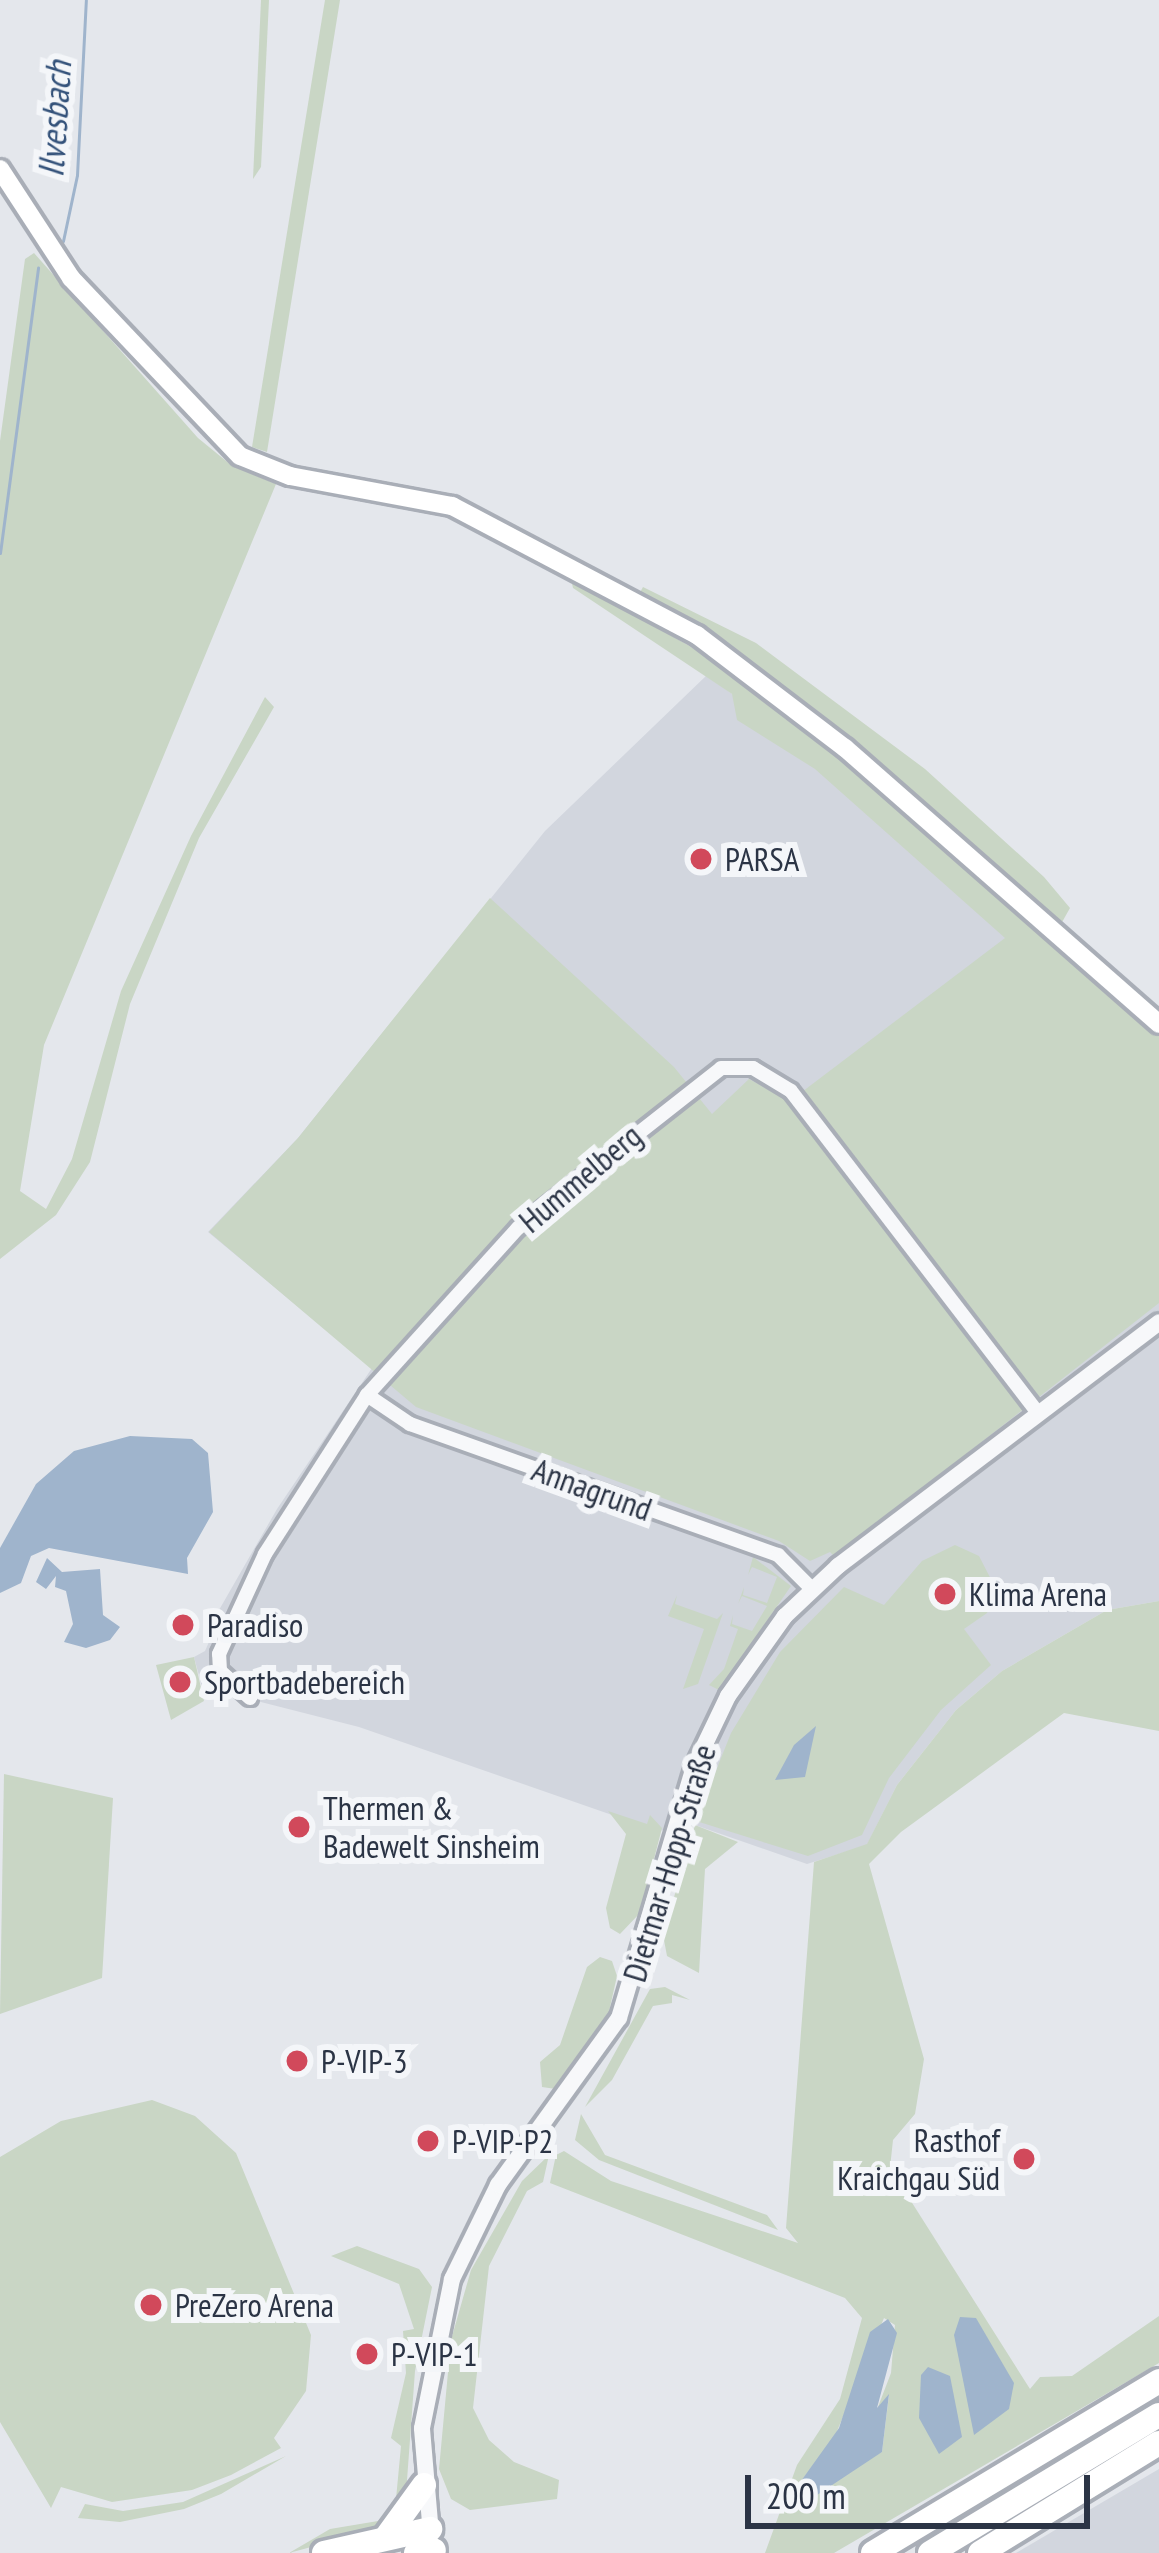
<!DOCTYPE html>
<meta charset="utf-8">
<style>
body{margin:0}
#map{position:relative;width:1159px;height:2553px;overflow:hidden;background:#e4e7ec;font-family:"PT Sans Narrow",sans-serif}
div>[style]{position:absolute}
[style*='--x']{left:calc(var(--x)*1px);top:calc(var(--y)*1px);width:calc(var(--w)*1px);rotate:calc(var(--a)*1deg)}
.built>*{inset:0;background:#d2d6de}
.green>*{inset:0;background:#c9d6c5}
.water>*{inset:0;background:#9fb4cc}
.stream>*{height:3px;margin:-1.5px;padding:0 1.5px;transform-origin:1.5px;border-radius:1.5px;background:#9fb4cc}
.roads{filter:drop-shadow(3px 0 #a9aeb7) drop-shadow(-3px 0 #a9aeb7) drop-shadow(0 3px #a9aeb7) drop-shadow(0 -3px #a9aeb7)}
.minor>*{height:14px;margin:-7px;padding:0 7px;transform-origin:7px;border-radius:7px;background:#f7f8fa}
.tertiary>*{height:16px;margin:-8px;padding:0 8px;transform-origin:8px;border-radius:8px;background:#f7f8fa}
.secondary>*{height:18px;margin:-9px;padding:0 9px;transform-origin:9px;border-radius:9px;background:#fff}
.motorway>*{height:24px;margin:-12px;padding:0 12px;transform-origin:12px;border-radius:12px;background:#fff}
.dots>*{width:33px;height:33px;translate:-50% -50%;box-sizing:border-box;border:6px solid #f4f6f9;border-radius:50%}
span{translate:-50% -50%;white-space:nowrap;text-align:center;line-height:1.15;-webkit-text-stroke:12px #f4f6f9;paint-order:stroke}
.poi-label{font-size:33px;color:#2b3445}
.left{translate:0 -50%;text-align:left}
.right{translate:-100% -50%;text-align:right}
.street-label{font-size:33px;color:#2b3445}
.water-label{font-size:36px;color:#34527a;font-style:italic}
.scale{position:absolute;left:745px;top:2475px;width:345px;height:54px;box-sizing:border-box;border:6px solid #2b3445;border-top:0;padding-left:15px;font-size:36px;line-height:42px;white-space:nowrap;color:#2b3445;-webkit-text-stroke:9px #f4f6f9;paint-order:stroke}
</style>
<div id="map">
<div class="built">
<i style="clip-path:polygon(707px 675px,1029px 920px,1159px 1094px,1159px 1601px,1107px 1610px,1002px 1671px,956px 1710px,897px 1785px,867px 1845px,807px 1864px,695px 1825px,658px 1831px,359px 1727px,221px 1692px,205px 1698px,194px 1657px,205px 1651px,212px 1635px,207px 1631px,277px 1509px,372px 1368px,208px 1232px,298px 1138px,545px 831px)"></i>
<i style="clip-path:polygon(1159px 2469px,1159px 2553px,1016px 2553px)"></i>
</div>
<div class="green">
<i style="clip-path:polygon(261px 0,269px 0,261px 167px,253px 179px)"></i>
<i style="clip-path:polygon(325px 0,340px 0,267px 452px,252px 447px)"></i>
<i style="clip-path:polygon(34px 253px,198px 438px,231px 465px,276px 484px,44px 1045px,20px 1191px,46px 1209px,72px 1159px,121px 991px,191px 836px,265px 697px,274px 707px,199px 838px,130px 1004px,90px 1162px,56px 1215px,0 1259px,0 441px,25px 259px)"></i>
<i style="clip-path:polygon(571px 579px,732px 670px,993px 881px,1159px 1035px,1159px 1303px,835px 1557px,830px 1552px,810px 1561px,779px 1541px,416px 1407px,209px 1232px,298px 1138px,490px 898px,674px 1067px,712px 1114px,749px 1079px,790px 1101px,1005px 938px,815px 769px,737px 720px,732px 694px,573px 588px)"></i>
<i style="clip-path:polygon(643px 587px,756px 643px,925px 769px,1044px 877px,1070px 908px,1061px 924px,746px 659px,638px 596px)"></i>
<i style="clip-path:polygon(955px 1545px,979px 1556px,997px 1591px,987px 1613px,964px 1629px,991px 1665px,941px 1710px,889px 1778px,862px 1835px,808px 1856px,696px 1821px,731px 1733px,780px 1652px,844px 1587px,884px 1605px,922px 1561px)"></i>
<i style="clip-path:polygon(753px 1557px,791px 1586px,719px 1690px,709px 1685px,724px 1669px,738px 1629px,730px 1626px,733px 1615px,732px 1624px,752px 1631px,767px 1606px,742px 1596px,738px 1604px,744px 1587px,743px 1595px,767px 1603px,777px 1577px,752px 1567px,748px 1575px)"></i>
<i style="clip-path:polygon(677px 1595px,675px 1604px,717px 1619px,723px 1613px,698px 1684px,683px 1689px,704px 1629px,668px 1616px)"></i>
<i style="clip-path:polygon(evenodd,1159px 1601px,1159px 1731px,1064px 1713px,901px 1832px,869px 1864px,924px 2059px,915px 2114px,893px 2140px,890px 2168px,1030px 2389px,1040px 2377px,1072px 2376px,1159px 2316px,1159px 2363px,834px 2553px,765px 2553px,797px 2465px,840px 2399px,862px 2318px,845px 2298px,550px 2183px,556px 2155px,564px 2151px,611px 2181px,798px 2243px,786px 2228px,814px 1862px,867px 1844px,897px 1785px,956px 1710px,1002px 1671px,1107px 1610px,1159px 1601px,884px 2318px,895px 2325px,891px 2373px,876px 2412px,889px 2395px,882px 2452px,796px 2488px,835px 2436px,884px 2318px)"></i>
<i style="clip-path:polygon(194px 1657px,204px 1701px,171px 1720px,156px 1665px)"></i>
<i style="clip-path:polygon(4px 1774px,113px 1798px,102px 1978px,0 2014px)"></i>
<i style="clip-path:polygon(608px 1811px,647px 1824px,650px 1815px,662px 1828px,640px 1913px,620px 1934px,610px 1928px,606px 1908px,626px 1834px)"></i>
<i style="clip-path:polygon(695px 1825px,738px 1842px,705px 1869px,699px 1973px,667px 1956px,663px 1935px)"></i>
<i style="clip-path:polygon(600px 1957px,612px 1961px,617px 1976px,608px 2016px,571px 2075px,556px 2089px,542px 2087px,540px 2062px,560px 2045px,587px 1967px)"></i>
<i style="clip-path:polygon(665px 1987px,690px 2000px,672px 1995px,672px 2003px,653px 2006px,612px 2080px,585px 2107px,650px 1989px)"></i>
<i style="clip-path:polygon(152px 2100px,195px 2116px,236px 2153px,311px 2335px,306px 2391px,274px 2438px,281px 2448px,231px 2475px,192px 2490px,112px 2502px,61px 2487px,51px 2508px,0 2422px,0 2157px,61px 2121px)"></i>
<i style="clip-path:polygon(581px 2114px,605px 2155px,767px 2215px,778px 2230px,599px 2160px,575px 2140px)"></i>
<i style="clip-path:polygon(549px 2155px,543px 2182px,527px 2191px,489px 2266px,473px 2408px,489px 2440px,514px 2462px,559px 2480px,557px 2499px,470px 2510px,451px 2499px,439px 2469px,451px 2340px,471px 2270px,522px 2181px)"></i>
<i style="clip-path:polygon(357px 2246px,419px 2269px,432px 2287px,415px 2371px,406px 2494px,381px 2528px,289px 2553px,330px 2529px,378px 2521px,396px 2499px,401px 2446px,391px 2438px,406px 2373px,403px 2331px,414px 2329px,399px 2284px,331px 2256px)"></i>
<i style="clip-path:polygon(286px 2456px,221px 2494px,184px 2509px,120px 2522px,78px 2518px,85px 2504px,123px 2511px,183px 2502px)"></i>
</div>
<div class="water">
<i style="clip-path:polygon(130px 1436px,192px 1439px,208px 1453px,213px 1512px,187px 1558px,188px 1574px,49px 1548px,31px 1556px,21px 1583px,0 1593px,0 1548px,36px 1484px,74px 1451px)"></i>
<i style="clip-path:polygon(47px 1558px,62px 1572px,100px 1569px,103px 1615px,120px 1627px,110px 1640px,86px 1648px,64px 1642px,73px 1624px,66px 1591px,55px 1587px,56px 1576px,46px 1589px,36px 1582px)"></i>
<i style="clip-path:polygon(816px 1726px,805px 1777px,775px 1780px,794px 1745px)"></i>
<i style="clip-path:polygon(960px 2317px,976px 2318px,1014px 2383px,1009px 2409px,974px 2435px,954px 2335px)"></i>
<i style="clip-path:polygon(888px 2319px,897px 2333px,877px 2408px,889px 2394px,882px 2452px,808px 2501px,796px 2488px,839px 2428px,870px 2332px)"></i>
<i style="clip-path:polygon(928px 2367px,950px 2376px,962px 2437px,939px 2454px,919px 2418px,921px 2375px)"></i>
</div>
<div class="stream">
<i style="--x:63;--y:241;--w:67;--a:-78"></i>
<i style="--x:77;--y:175;--w:175;--a:-87.1"></i>
<i style="--x:0;--y:553;--w:288;--a:-82.4"></i>
</div>
<div class="roads">
<div class="minor">
<i style="--x:367;--y:1395;--w:52;--a:34"></i>
<i style="--x:410;--y:1424;--w:391;--a:19.6"></i>
<i style="--x:778;--y:1555;--w:48;--a:45"></i>
<i style="--x:250;--y:1698;--w:40;--a:-138"></i>
<i style="--x:220;--y:1671;--w:17;--a:-93"></i>
<i style="--x:219;--y:1654;--w:110;--a:-65.3"></i>
<i style="--x:265;--y:1554;--w:189;--a:-57.3"></i>
<i style="--x:367;--y:1395;--w:225;--a:-47.9"></i>
<i style="--x:518;--y:1228;--w:258;--a:-38.2"></i>
<i style="--x:721;--y:1068;--w:32;--a:0"></i>
<i style="--x:753;--y:1068;--w:44;--a:31.2"></i>
<i style="--x:791;--y:1091;--w:406;--a:52.5"></i>
</div>
<div class="tertiary">
<i style="--x:431;--y:2534;--w:106;--a:-94.9"></i>
<i style="--x:422;--y:2428;--w:152;--a:-78.6"></i>
<i style="--x:452;--y:2279;--w:105;--a:-63.9"></i>
<i style="--x:498;--y:2185;--w:206;--a:-54.1"></i>
<i style="--x:619;--y:2018;--w:260;--a:-73.4"></i>
<i style="--x:693;--y:1769;--w:81;--a:-64.4"></i>
<i style="--x:728;--y:1696;--w:98;--a:-54.5"></i>
<i style="--x:785;--y:1616;--w:73;--a:-43.3"></i>
<i style="--x:838;--y:1566;--w:403;--a:-37.2"></i>
</div>
<div class="secondary">
<i style="--x:0;--y:169;--w:130;--a:56.9"></i>
<i style="--x:71;--y:278;--w:245;--a:46.5"></i>
<i style="--x:240;--y:456;--w:54;--a:21.8"></i>
<i style="--x:290;--y:476;--w:165;--a:10.5"></i>
<i style="--x:452;--y:506;--w:277;--a:27.8"></i>
<i style="--x:697;--y:635;--w:186;--a:37.4"></i>
<i style="--x:845;--y:748;--w:418;--a:41.3"></i>
</div>
<div class="motorway">
<i style="--x:387;--y:2536;--w:63;--a:-54"></i>
<i style="--x:324;--y:2553;--w:109;--a:-12.8"></i>
<i style="--x:416;--y:2553;--w:18;--a:-9"></i>
<i style="--x:873;--y:2553;--w:334;--a:-31"></i>
<i style="--x:930;--y:2553;--w:267;--a:-31.1"></i>
<i style="--x:980;--y:2553;--w:210;--a:-31.6"></i>
</div>
</div>
<div class="dots">
<i style="left:701px;top:859px;background:#d1495b"></i>
<i style="left:945px;top:1594px;background:#d1495b"></i>
<i style="left:183px;top:1625px;background:#d1495b"></i>
<i style="left:180px;top:1682px;background:#d1495b"></i>
<i style="left:299px;top:1827px;background:#d1495b"></i>
<i style="left:297px;top:2061px;background:#d1495b"></i>
<i style="left:428px;top:2141px;background:#d1495b"></i>
<i style="left:1024px;top:2159px;background:#d1495b"></i>
<i style="left:151px;top:2305px;background:#d1495b"></i>
<i style="left:367px;top:2354px;background:#d1495b"></i>
</div>
<div class="poi-label">
<span class="left" style="left:725px;top:859px">PARSA</span>
<span class="left" style="left:969px;top:1594px">Klima Arena</span>
<span class="left" style="left:207px;top:1625px">Paradiso</span>
<span class="left" style="left:204px;top:1682px">Sportbadebereich</span>
<span class="left" style="left:323px;top:1827px">Thermen &amp;<br>Badewelt Sinsheim</span>
<span class="left" style="left:321px;top:2061px">P-VIP-3</span>
<span class="right" style="left:1000px;top:2159px">Rasthof<br>Kraichgau Süd</span>
<span class="left" style="left:452px;top:2141px">P-VIP-P2</span>
<span class="left" style="left:175px;top:2305px">PreZero Arena</span>
<span class="left" style="left:391px;top:2354px">P-VIP-1</span>
</div>
<div class="street-label">
<span style="left:580px;top:1178px;rotate:-40deg">Hummelberg</span>
<span style="left:592px;top:1489px;rotate:20deg">Annagrund</span>
<span style="left:669px;top:1863px;rotate:-73deg">Dietmar-Hopp-Straße</span>
</div>
<div class="water-label">
<span style="left:54px;top:119px;rotate:-86deg">Ilvesbach</span>
</div>
<div class="scale">200 m</div>
</div>
